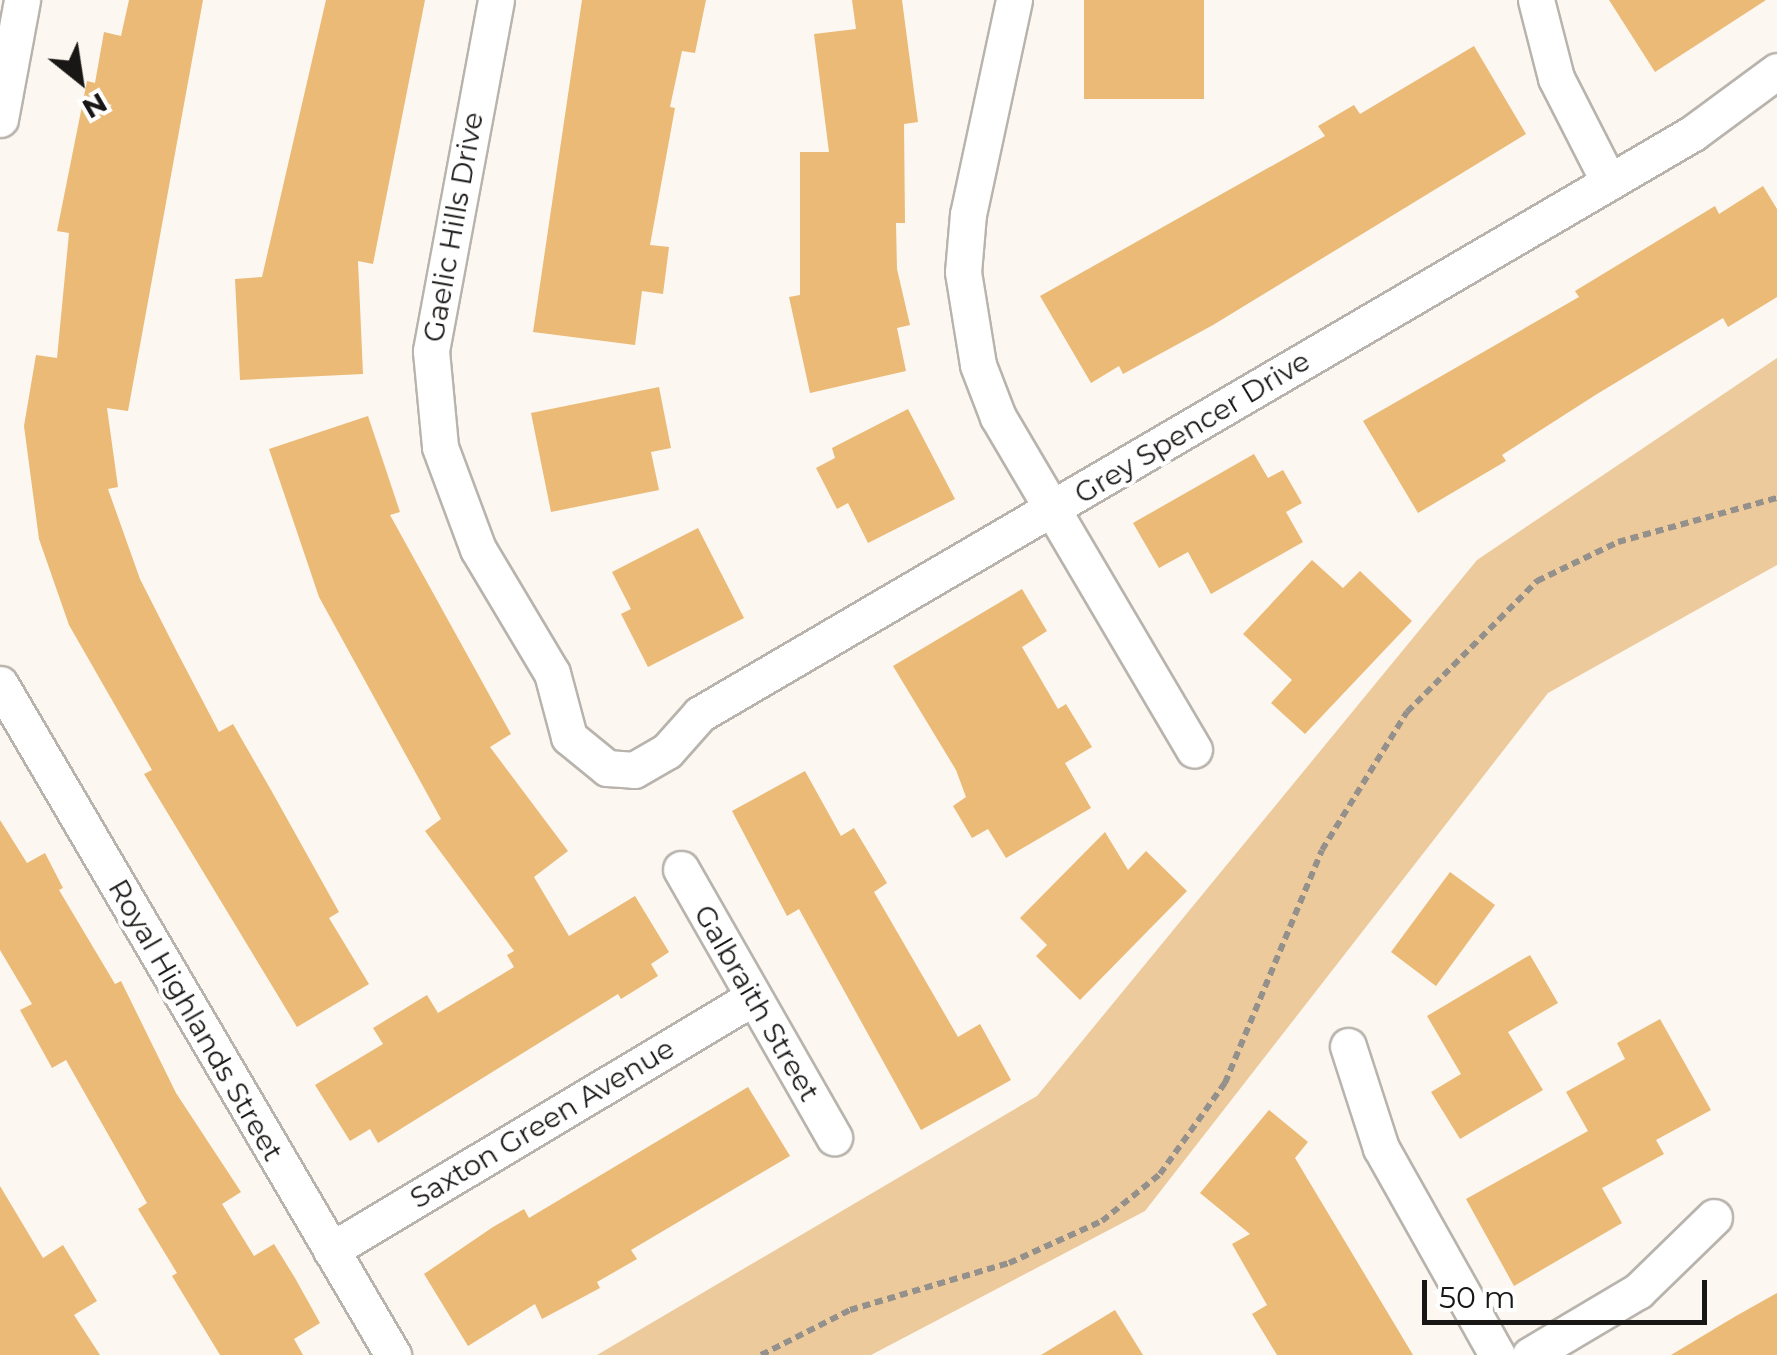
<!DOCTYPE html>
<style>
body{margin:0}
#map{position:relative;width:1777px;height:1355px;overflow:hidden;background:#fcf7f0;font-family:Montserrat,sans-serif}
div>[style]{position:absolute}
[style*='--x']{left:calc(var(--x)*1px);top:calc(var(--y)*1px);width:calc(var(--w)*1px);rotate:calc(var(--a)*1deg)}
.green>*{inset:0;background:#ecca9c}
.building>*{inset:0;background:#eaba76}
.path>*{height:6px;margin-top:-3px;transform-origin:0;background:repeating-linear-gradient(90deg,#94908c 0 8px,transparent 0 13px)}
.roads{filter:drop-shadow(2px 0 #b8b4ad) drop-shadow(-2px 0 #b8b4ad) drop-shadow(0 2px #b8b4ad) drop-shadow(0 -2px #b8b4ad)}
.street>*{height:35px;margin:-17.5px;padding:0 17.5px;transform-origin:17.5px;border-radius:17.5px;background:#fff}
span{translate:-50% -50%;white-space:nowrap;text-align:center;line-height:1.15;-webkit-text-stroke:9px #fff;paint-order:stroke}
.street-label{font-size:28px;color:#191715}
.north{position:absolute;left:30px;top:30px;width:100px;height:100px;-webkit-text-stroke:8px #fff;paint-order:stroke;rotate:150deg;font-size:28px;font-weight:700;line-height:40px;text-align:center;color:#191715}
.north::after{content:'';display:block;margin:auto;width:35px;height:45px;background:#191715;clip-path:polygon(50% 0,100% 100%,50% 72%,0 100%)}
.scale{position:absolute;left:1422px;top:1280px;width:285px;height:45px;box-sizing:border-box;border:5px solid #191715;border-top:0;padding-left:12px;font-size:30px;line-height:35px;white-space:nowrap;color:#191715;-webkit-text-stroke:8px #fff;paint-order:stroke}
</style>
<div id="map">
<div class="green">
<i style="clip-path:polygon(1777px 358px,1777px 565px,1548px 693px,1145px 1211px,871px 1355px,597px 1355px,1037px 1096px,1477px 560px)"></i>
</div>
<div class="building">
<i style="clip-path:polygon(129px 0,203px 0,128px 411px,107px 408px,118px 487px,108px 489px,140px 579px,176px 650px,219px 732px,233px 724px,271px 790px,339px 912px,329px 918px,369px 984px,297px 1027px,144px 774px,152px 770px,69px 625px,39px 539px,24px 426px,36px 355px,57px 358px,69px 233px,57px 231px,87px 81px,95px 83px,104px 32px,121px 36px)"></i>
<i style="clip-path:polygon(326px 0,425px 0,373px 264px,358px 261px,363px 374px,240px 380px,235px 279px,262px 277px)"></i>
<i style="clip-path:polygon(582px 0,706px 0,695px 53px,682px 51px,670px 107px,675px 108px,650px 245px,669px 247px,663px 294px,642px 291px,635px 345px,533px 332px)"></i>
<i style="clip-path:polygon(852px 0,902px 0,918px 122px,904px 124px,905px 223px,896px 223px,897px 269px,910px 325px,897px 328px,906px 371px,810px 393px,789px 297px,800px 295px,800px 152px,829px 152px,814px 34px,856px 29px)"></i>
<i style="clip-path:polygon(1084px 0,1204px 0,1204px 99px,1084px 99px)"></i>
<i style="clip-path:polygon(1609px 0,1766px 0,1655px 72px)"></i>
<i style="clip-path:polygon(1474px 46px,1526px 134px,1213px 325px,1123px 374px,1119px 366px,1091px 383px,1040px 296px,1325px 136px,1318px 126px,1354px 105px,1360px 114px)"></i>
<i style="clip-path:polygon(1763px 186px,1777px 209px,1777px 297px,1728px 327px,1723px 318px,1597px 394px,1502px 455px,1506px 461px,1418px 513px,1363px 421px,1579px 297px,1575px 291px,1715px 206px,1719px 214px)"></i>
<i style="clip-path:polygon(659px 387px,671px 448px,651px 452px,659px 490px,551px 512px,531px 413px)"></i>
<i style="clip-path:polygon(908px 409px,955px 499px,868px 543px,848px 503px,837px 509px,816px 468px,835px 458px,832px 448px)"></i>
<i style="clip-path:polygon(368px 416px,400px 512px,390px 515px,511px 734px,490px 747px,568px 851px,534px 877px,569px 936px,635px 896px,669px 952px,651px 964px,658px 976px,621px 999px,618px 994px,378px 1143px,370px 1129px,350px 1141px,315px 1085px,383px 1044px,373px 1028px,427px 995px,438px 1013px,514px 967px,507px 955px,514px 951px,425px 831px,441px 819px,319px 597px,269px 449px)"></i>
<i style="clip-path:polygon(1254px 454px,1268px 478px,1283px 470px,1302px 503px,1286px 512px,1303px 542px,1211px 594px,1188px 552px,1159px 568px,1133px 523px)"></i>
<i style="clip-path:polygon(698px 528px,744px 618px,648px 667px,621px 614px,631px 609px,612px 572px)"></i>
<i style="clip-path:polygon(1312px 560px,1343px 588px,1360px 571px,1412px 621px,1305px 734px,1271px 703px,1292px 680px,1243px 634px)"></i>
<i style="clip-path:polygon(1022px 589px,1047px 631px,1022px 647px,1058px 709px,1066px 704px,1092px 747px,1065px 763px,1091px 808px,1006px 858px,988px 829px,972px 838px,953px 806px,966px 797px,956px 770px,893px 666px)"></i>
<i style="clip-path:polygon(805px 771px,841px 836px,854px 828px,887px 883px,874px 892px,958px 1037px,980px 1024px,1011px 1080px,921px 1130px,799px 909px,787px 916px,732px 811px)"></i>
<i style="clip-path:polygon(0 820px,27px 863px,45px 853px,63px 888px,59px 890px,115px 984px,121px 981px,176px 1093px,241px 1192px,222px 1204px,254px 1256px,274px 1244px,295px 1278px,320px 1323px,294px 1339px,303px 1355px,220px 1355px,172px 1276px,177px 1273px,138px 1209px,147px 1203px,66px 1060px,52px 1068px,20px 1010px,32px 1004px,0 950px)"></i>
<i style="clip-path:polygon(1105px 832px,1128px 870px,1146px 851px,1187px 891px,1080px 1000px,1036px 956px,1047px 945px,1020px 918px)"></i>
<i style="clip-path:polygon(1450px 872px,1495px 905px,1436px 986px,1391px 952px)"></i>
<i style="clip-path:polygon(1530px 955px,1558px 1003px,1508px 1032px,1543px 1090px,1460px 1139px,1431px 1092px,1461px 1074px,1427px 1016px)"></i>
<i style="clip-path:polygon(1660px 1019px,1711px 1110px,1656px 1140px,1664px 1154px,1602px 1188px,1622px 1223px,1514px 1286px,1466px 1199px,1588px 1131px,1566px 1092px,1625px 1059px,1617px 1043px)"></i>
<i style="clip-path:polygon(748px 1087px,790px 1156px,631px 1250px,637px 1259px,597px 1282px,600px 1288px,542px 1319px,535px 1304px,468px 1346px,424px 1274px,493px 1227px,524px 1209px,529px 1218px)"></i>
<i style="clip-path:polygon(1269px 1110px,1308px 1142px,1295px 1158px,1413px 1355px,1277px 1355px,1252px 1314px,1267px 1305px,1232px 1244px,1250px 1234px,1200px 1193px)"></i>
<i style="clip-path:polygon(0 1186px,43px 1258px,63px 1245px,97px 1301px,74px 1315px,100px 1355px,0 1355px)"></i>
<i style="clip-path:polygon(1777px 1293px,1777px 1355px,1671px 1355px,1736px 1316px)"></i>
<i style="clip-path:polygon(1115px 1310px,1143px 1355px,1041px 1355px)"></i>
</div>
<div class="path">
<i style="--x:761;--y:1355;--w:100;--a:-26.8"></i>
<i style="--x:850;--y:1310;--w:166;--a:-16.5"></i>
<i style="--x:1009;--y:1263;--w:102;--a:-24.3"></i>
<i style="--x:1102;--y:1221;--w:75;--a:-39"></i>
<i style="--x:1160;--y:1174;--w:112;--a:-54.5"></i>
<i style="--x:1225;--y:1083;--w:252;--a:-67.4"></i>
<i style="--x:1322;--y:850;--w:162;--a:-58.4"></i>
<i style="--x:1407;--y:712;--w:185;--a:-45.2"></i>
<i style="--x:1537;--y:581;--w:90;--a:-25.7"></i>
<i style="--x:1618;--y:542;--w:165;--a:-15.5"></i>
</div>
<div class="roads">
<div class="street">
<i style="--x:496;--y:0;--w:357;--a:100.5"></i>
<i style="--x:431;--y:351;--w:96;--a:84.6"></i>
<i style="--x:440;--y:447;--w:109;--a:69.6"></i>
<i style="--x:478;--y:549;--w:144;--a:59.2"></i>
<i style="--x:552;--y:673;--w:66;--a:75.1"></i>
<i style="--x:569;--y:737;--w:49;--a:39.2"></i>
<i style="--x:607;--y:768;--w:27;--a:4"></i>
<i style="--x:634;--y:770;--w:38;--a:-30"></i>
<i style="--x:667;--y:751;--w:50;--a:-48.3"></i>
<i style="--x:700;--y:714;--w:1150;--a:-30.33"></i>
<i style="--x:1693;--y:133;--w:104;--a:-36.4"></i>
<i style="--x:1014;--y:0;--w:219;--a:102.1"></i>
<i style="--x:968;--y:214;--w:58;--a:94.9"></i>
<i style="--x:963;--y:272;--w:94;--a:80.8"></i>
<i style="--x:978;--y:365;--w:56;--a:69"></i>
<i style="--x:998;--y:417;--w:386;--a:59.5"></i>
<i style="--x:1536;--y:0;--w:81;--a:75.6"></i>
<i style="--x:1556;--y:78;--w:117;--a:63"></i>
<i style="--x:0;--y:119;--w:121;--a:-79.5"></i>
<i style="--x:0;--y:684;--w:778;--a:59.64"></i>
<i style="--x:681;--y:869;--w:309;--a:60.3"></i>
<i style="--x:1348;--y:1046;--w:107;--a:72.1"></i>
<i style="--x:1381;--y:1148;--w:237;--a:60.7"></i>
<i style="--x:331;--y:1250;--w:492;--a:-30.9"></i>
<i style="--x:1530;--y:1355;--w:126;--a:-30.7"></i>
<i style="--x:1638;--y:1291;--w:106;--a:-44.2"></i>
</div>
</div>
<div class="street-label">
<span style="left:453px;top:227px;rotate:-80deg">Gaelic Hills Drive</span>
<span style="left:1192px;top:427px;rotate:-31deg">Grey Spencer Drive</span>
<span style="left:757px;top:1003px;rotate:60deg">Galbraith Street</span>
<span style="left:196px;top:1020px;rotate:60deg">Royal Highlands Street</span>
<span style="left:542px;top:1123px;rotate:-31deg">Saxton Green Avenue</span>
</div>
<div class="north">N</div>
<div class="scale">50 m</div>
</div>
